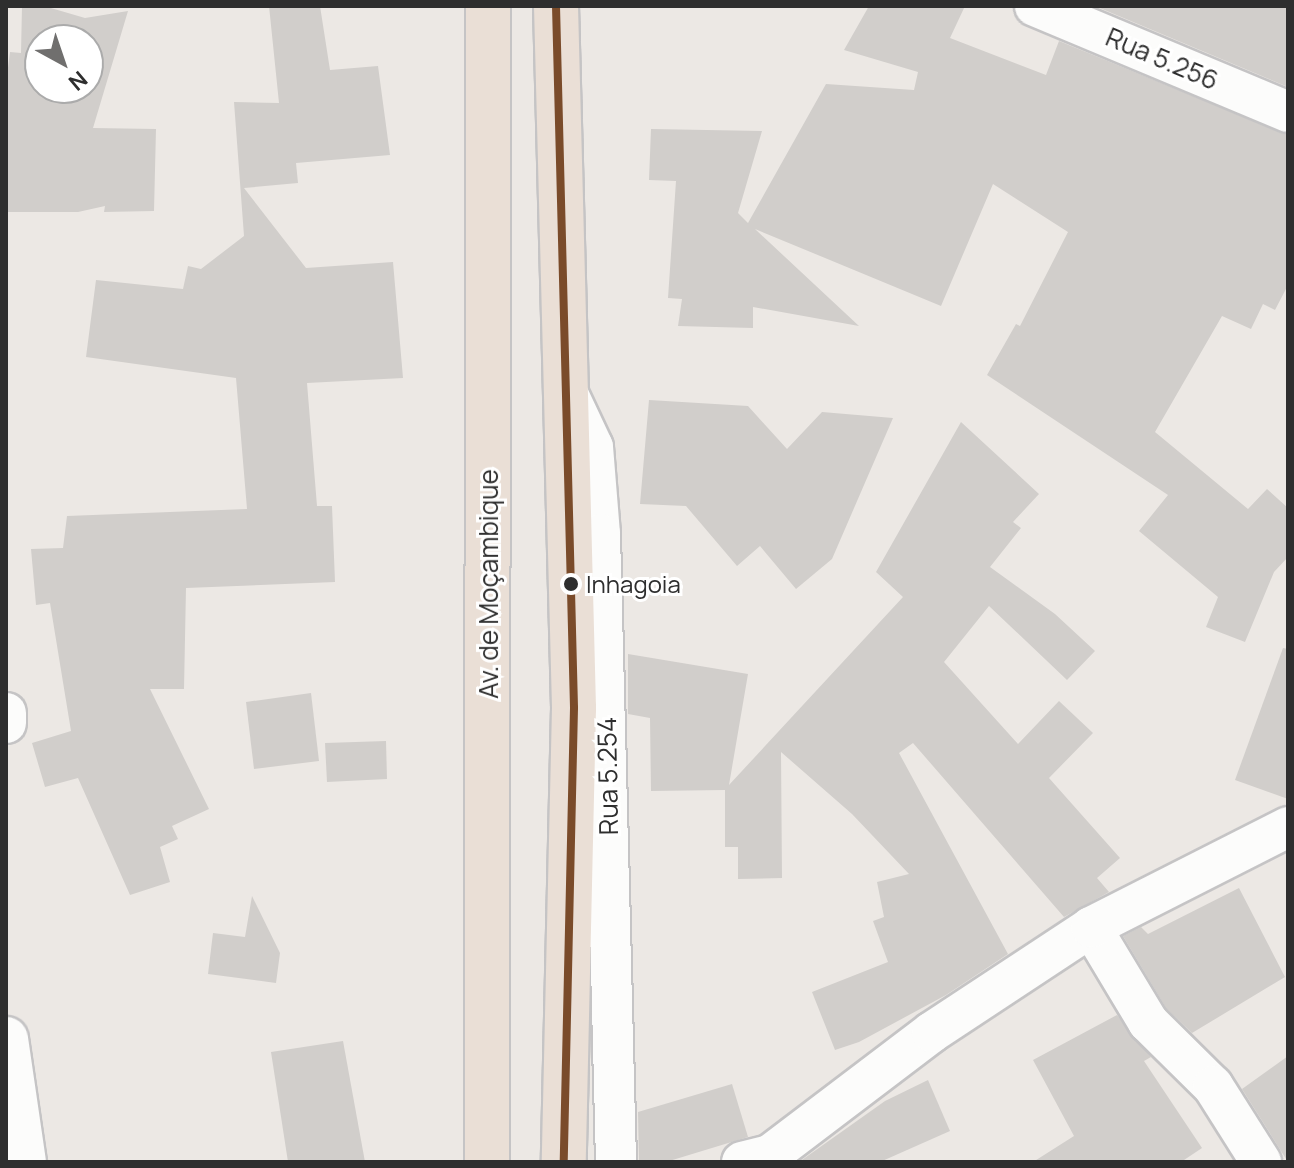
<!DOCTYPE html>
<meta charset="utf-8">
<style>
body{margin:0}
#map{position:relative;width:1294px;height:1168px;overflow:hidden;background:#ece8e4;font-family:Manrope,sans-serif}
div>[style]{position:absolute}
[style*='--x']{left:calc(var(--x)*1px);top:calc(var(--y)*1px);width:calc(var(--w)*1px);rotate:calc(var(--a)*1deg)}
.building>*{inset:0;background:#d1cecb}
.roads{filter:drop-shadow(2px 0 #c5c4c5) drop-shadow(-2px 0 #c5c4c5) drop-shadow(0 2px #c5c4c5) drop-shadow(0 -2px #c5c4c5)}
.street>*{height:40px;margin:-20px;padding:0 20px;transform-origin:20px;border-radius:20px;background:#fcfcfb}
.secondary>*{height:44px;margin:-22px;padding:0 22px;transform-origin:22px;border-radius:22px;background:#fcfcfb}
.highway>*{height:44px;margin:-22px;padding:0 22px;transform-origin:22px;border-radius:22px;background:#eadfd6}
.bus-1>*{height:8px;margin:-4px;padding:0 4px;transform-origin:4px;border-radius:4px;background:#7a4b2a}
.dots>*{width:22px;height:22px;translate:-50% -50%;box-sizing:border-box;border:4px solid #fff;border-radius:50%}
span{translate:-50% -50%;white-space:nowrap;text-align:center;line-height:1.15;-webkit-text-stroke:6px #fff;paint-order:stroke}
.bus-label{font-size:24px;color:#2e2e2e}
.left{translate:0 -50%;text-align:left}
.street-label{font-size:26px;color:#2e2e2e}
.frame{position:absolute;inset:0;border:8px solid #2e2e2e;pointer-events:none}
.north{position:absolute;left:24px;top:24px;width:80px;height:80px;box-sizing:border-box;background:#fff;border:2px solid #ababab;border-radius:50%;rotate:140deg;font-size:22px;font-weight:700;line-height:32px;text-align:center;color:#2e2e2e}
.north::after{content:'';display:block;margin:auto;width:28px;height:36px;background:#706f6e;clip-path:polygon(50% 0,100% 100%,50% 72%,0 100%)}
</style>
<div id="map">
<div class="building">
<i style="clip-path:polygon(evenodd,22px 6px,44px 6px,85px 18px,128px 11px,93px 128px,156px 129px,154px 211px,104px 212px,105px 206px,78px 212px,6px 212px,6px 83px,10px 52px,21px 53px,22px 6px,40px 40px,88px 40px,88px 88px,40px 88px,40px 40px)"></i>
<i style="clip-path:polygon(269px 6px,320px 6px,330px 70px,378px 66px,390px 155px,296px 163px,298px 183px,244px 188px,306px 268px,393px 262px,403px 378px,307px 383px,317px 506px,332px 506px,335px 582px,186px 588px,184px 689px,150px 689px,209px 809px,172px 826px,178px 839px,160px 847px,170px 882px,130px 895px,78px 778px,45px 787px,32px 743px,71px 731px,50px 603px,36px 605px,31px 549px,63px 548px,67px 516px,247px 509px,236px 378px,86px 357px,96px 280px,183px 289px,188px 266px,201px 269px,244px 236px,234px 102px,279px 103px)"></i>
<i style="clip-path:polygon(869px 6px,965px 6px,950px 38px,1046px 75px,1059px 41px,1288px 135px,1288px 285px,1275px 310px,1263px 304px,1251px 329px,1222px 316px,1155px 432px,1248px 509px,1267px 489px,1288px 508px,1288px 557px,1274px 572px,1245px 642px,1206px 627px,1218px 597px,1139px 531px,1168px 495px,987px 375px,1016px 324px,1020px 326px,1068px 232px,993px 184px,941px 306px,755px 229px,859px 326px,753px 307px,753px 328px,678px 326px,682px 299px,668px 298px,676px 181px,649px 180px,651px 129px,762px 131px,738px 213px,748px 223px,826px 84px,914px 90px,918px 72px,844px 50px)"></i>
<i style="clip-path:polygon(1095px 6px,1288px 6px,1288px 87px)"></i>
<i style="clip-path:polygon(649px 400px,748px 406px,787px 449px,822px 412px,893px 418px,832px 559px,796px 589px,760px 546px,737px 566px,686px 506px,640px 504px)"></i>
<i style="clip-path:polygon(961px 422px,1039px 494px,1013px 522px,1021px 528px,990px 567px,1055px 614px,1095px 651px,1067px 680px,989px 606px,944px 662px,1018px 744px,1059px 701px,1093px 733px,1049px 778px,1120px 858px,1097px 878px,1109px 892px,1064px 917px,913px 743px,899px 753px,1008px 954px,946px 995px,859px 1042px,835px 1050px,812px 992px,888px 962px,873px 921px,884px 917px,877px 882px,909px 874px,852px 814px,781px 752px,782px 878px,738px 879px,738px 847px,725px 847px,725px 790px,651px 791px,650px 718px,628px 714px,628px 654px,748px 674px,729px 785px,903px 597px,876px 572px)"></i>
<i style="clip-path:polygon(1283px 648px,1288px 649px,1288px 799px,1235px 780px)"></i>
<i style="clip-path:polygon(311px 693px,319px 761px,254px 769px,246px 702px)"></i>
<i style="clip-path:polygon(386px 741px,387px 779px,327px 782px,325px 743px)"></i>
<i style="clip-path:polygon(1239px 888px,1285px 977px,1192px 1033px,1166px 1008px,1123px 936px,1141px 927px,1148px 934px)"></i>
<i style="clip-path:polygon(252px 896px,280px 953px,276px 983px,208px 974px,213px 933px,245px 937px)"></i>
<i style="clip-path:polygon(1117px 1015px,1151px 1057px,1144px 1061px,1202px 1148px,1181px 1162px,1033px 1162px,1074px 1136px,1033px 1060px)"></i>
<i style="clip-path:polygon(343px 1041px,365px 1162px,288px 1162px,271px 1052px)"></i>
<i style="clip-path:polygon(1288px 1056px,1288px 1162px,1242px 1089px)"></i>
<i style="clip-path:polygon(928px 1080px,950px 1131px,880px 1162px,799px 1162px,885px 1101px)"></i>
<i style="clip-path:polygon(732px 1084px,748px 1137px,666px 1162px,639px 1162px,638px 1112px)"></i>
</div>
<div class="roads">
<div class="street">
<i style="--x:1035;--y:6;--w:274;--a:22.7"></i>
<i style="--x:569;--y:396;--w:56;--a:64.8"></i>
<i style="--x:593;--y:447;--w:87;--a:85.4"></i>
<i style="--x:600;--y:534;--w:628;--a:88.54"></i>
<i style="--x:6;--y:713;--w:10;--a:90"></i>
<i style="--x:1091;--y:927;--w:111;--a:59"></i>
<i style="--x:1148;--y:1022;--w:91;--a:44.6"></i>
<i style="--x:1213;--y:1086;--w:90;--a:57.7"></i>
<i style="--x:742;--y:1162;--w:29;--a:-14"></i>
<i style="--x:770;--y:1155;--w:203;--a:-37.2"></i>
<i style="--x:932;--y:1032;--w:191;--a:-33.4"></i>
<i style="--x:1091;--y:927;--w:221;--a:-26.9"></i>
</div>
<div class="secondary">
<i style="--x:6;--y:1039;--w:124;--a:81.7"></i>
</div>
<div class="highway">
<i style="--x:556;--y:6;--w:702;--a:88.53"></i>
<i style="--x:574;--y:708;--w:454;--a:91.3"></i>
<i style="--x:487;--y:1162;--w:1156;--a:-89.95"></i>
</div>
</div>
<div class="bus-1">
<i style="--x:556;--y:6;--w:702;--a:88.53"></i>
<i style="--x:574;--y:708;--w:454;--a:91.3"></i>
</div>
<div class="dots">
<i style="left:571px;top:584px;background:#2e2e2e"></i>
</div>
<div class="bus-label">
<span class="left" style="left:586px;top:584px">Inhagoia</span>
</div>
<div class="street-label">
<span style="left:1162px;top:59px;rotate:23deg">Rua 5.256</span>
<span style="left:489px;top:584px;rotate:-90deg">Av. de Moçambique</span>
<span style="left:608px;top:776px;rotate:-91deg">Rua 5.254</span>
</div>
<div class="frame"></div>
<div class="north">N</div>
</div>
